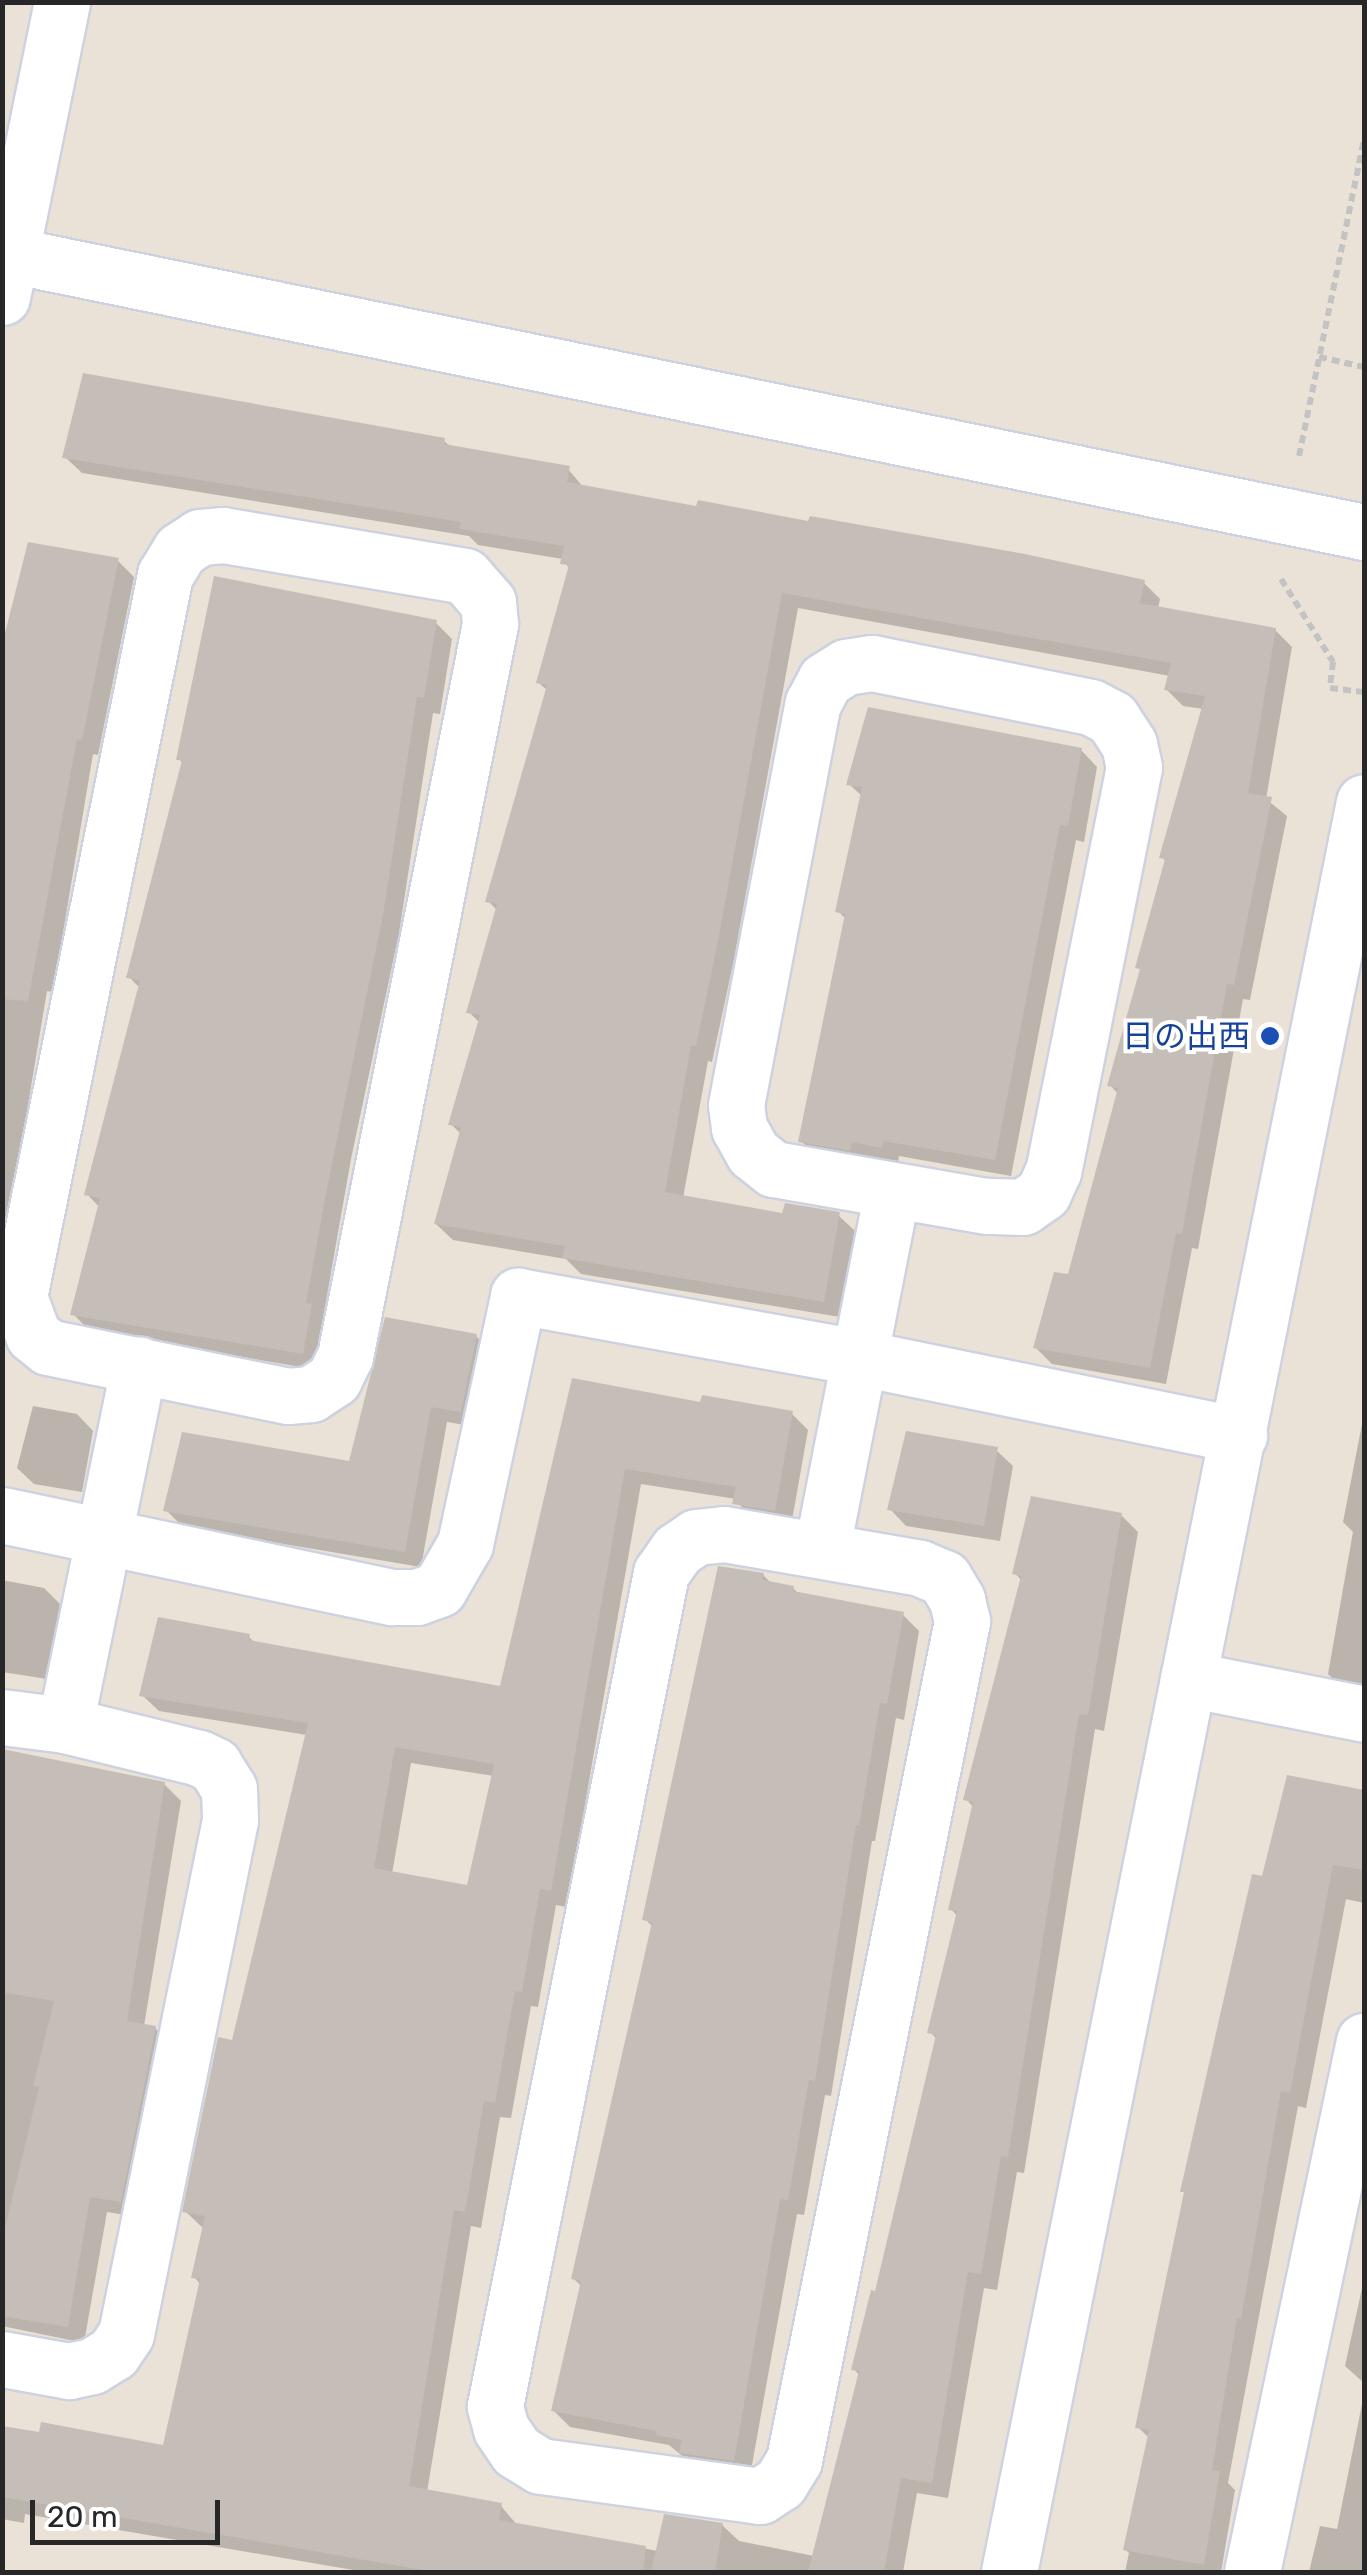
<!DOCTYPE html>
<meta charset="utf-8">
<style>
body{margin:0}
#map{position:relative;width:1367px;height:2575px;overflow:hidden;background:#eae1d7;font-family:Rubik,"Noto Sans JP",sans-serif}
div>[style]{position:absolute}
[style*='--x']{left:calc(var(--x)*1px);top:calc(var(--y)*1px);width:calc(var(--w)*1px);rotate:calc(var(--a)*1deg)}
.shadow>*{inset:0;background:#0003}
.building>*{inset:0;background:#c5beb8}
.path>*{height:6px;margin-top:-3px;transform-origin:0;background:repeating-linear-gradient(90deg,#c3c3c3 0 8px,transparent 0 13px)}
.roads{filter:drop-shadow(2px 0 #cdd2e1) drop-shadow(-2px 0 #cdd2e1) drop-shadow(0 2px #cdd2e1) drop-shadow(0 -2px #cdd2e1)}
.street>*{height:55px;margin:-27.5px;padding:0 27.5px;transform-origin:27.5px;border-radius:27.5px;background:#fff}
.secondary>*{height:55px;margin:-27.5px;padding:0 27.5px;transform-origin:27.5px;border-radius:27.5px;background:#fff}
.dots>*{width:28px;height:28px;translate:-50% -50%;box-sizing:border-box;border:5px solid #fff;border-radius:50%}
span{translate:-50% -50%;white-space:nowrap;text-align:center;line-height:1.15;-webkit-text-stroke:8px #fff;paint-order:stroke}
.transit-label{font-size:32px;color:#164399}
.right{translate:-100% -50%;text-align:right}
.frame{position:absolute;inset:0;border:5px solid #272727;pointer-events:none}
.scale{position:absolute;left:30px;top:2500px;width:190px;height:45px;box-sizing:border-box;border:5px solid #272727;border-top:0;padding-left:12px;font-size:30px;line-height:35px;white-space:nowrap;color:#272727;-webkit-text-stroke:8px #fff;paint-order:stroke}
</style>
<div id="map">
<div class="shadow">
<i style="clip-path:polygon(444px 441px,451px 447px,568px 469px,584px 488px,1143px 582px,1160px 599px,1158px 609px,1275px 630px,1292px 647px,1266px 799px,1287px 816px,1250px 1000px,1243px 999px,1198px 1249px,1192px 1248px,1166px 1384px,1052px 1364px,1036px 1348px,1070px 1277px,1119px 1095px,1110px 1085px,1142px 971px,1138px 967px,1167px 863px,1162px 857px,1204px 709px,1183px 706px,1166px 689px,1170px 676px,798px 608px,734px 959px,712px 1062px,708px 1061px,683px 1198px,784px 1216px,838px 1215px,855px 1231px,840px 1317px,581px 1274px,566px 1259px,453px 1240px,436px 1224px,461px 1134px,451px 1124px,480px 1023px,469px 1012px,498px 911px,488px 901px,548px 691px,539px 683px,570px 570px,563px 559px,478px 545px,469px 536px,82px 473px,65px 457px)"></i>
<i style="clip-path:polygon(118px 561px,134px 577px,98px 755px,93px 754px,53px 992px,47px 991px,9px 1218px,5px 1218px,2px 1230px,2px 662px)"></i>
<i style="clip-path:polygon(436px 623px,452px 639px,440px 714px,433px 713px,399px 933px,351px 1159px,323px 1318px,328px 1323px,319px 1370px,90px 1331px,73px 1314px,100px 1208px,87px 1194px,140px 988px,129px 977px,184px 764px,179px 759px)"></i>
<i style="clip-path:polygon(1081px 750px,1097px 767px,1084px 842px,1076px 840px,1011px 1176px,899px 1156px,898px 1163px,868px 1157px,867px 1166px,818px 1158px,801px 1141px,847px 920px,838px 911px,863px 797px,849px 784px)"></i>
<i style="clip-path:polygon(476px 1336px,492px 1353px,477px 1427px,447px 1422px,421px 1567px,183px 1527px,166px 1510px,351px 1464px)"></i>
<i style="clip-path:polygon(evenodd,574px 1381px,702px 1405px,792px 1414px,808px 1430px,791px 1526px,751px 1520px,736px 1499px,641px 1484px,567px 1907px,556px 1905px,538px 2007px,531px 2006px,511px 2118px,500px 2117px,481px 2228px,471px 2226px,427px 2492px,501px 2506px,517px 2525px,658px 2551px,722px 2525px,739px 2541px,814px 2556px,860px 2376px,854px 2369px,877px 2294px,938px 2040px,930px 2032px,958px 1917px,951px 1909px,974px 1808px,966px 1799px,1022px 1581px,1015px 1573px,1121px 1515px,1138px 1532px,1104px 1731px,1095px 1729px,1024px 2173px,1017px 2172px,997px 2290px,984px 2288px,948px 2498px,917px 2493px,903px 2572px,365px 2572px,25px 2514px,24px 2523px,2px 2519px,2px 2428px,165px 2448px,201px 2285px,194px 2277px,204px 2229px,185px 2211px,234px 2043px,307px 1735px,159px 1711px,142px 1695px,248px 1636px,256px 1644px,502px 1689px,574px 1381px,411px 1763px,494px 1776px,469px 1888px,392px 1874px,411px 1763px)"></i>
<i style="clip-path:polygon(33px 1406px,77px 1414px,93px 1431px,82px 1492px,34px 1484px,17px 1468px)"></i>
<i style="clip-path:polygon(1362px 1424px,1364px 1425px,1364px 1694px,1344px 1690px,1328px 1674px,1353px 1532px,1343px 1522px)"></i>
<i style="clip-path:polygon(996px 1450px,1013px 1466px,1000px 1541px,906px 1526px,890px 1509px)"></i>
<i style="clip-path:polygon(763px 1575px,772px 1584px,793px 1588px,799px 1594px,902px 1614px,919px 1631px,904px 1720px,896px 1718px,875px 1841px,872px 1841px,831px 2096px,825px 2095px,804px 2215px,797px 2214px,750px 2476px,698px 2469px,669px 2445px,570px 2427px,553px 2410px,582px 2287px,574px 2279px,653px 1927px,645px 1919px)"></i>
<i style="clip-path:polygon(2px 1580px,44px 1588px,60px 1604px,47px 1679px,2px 1672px)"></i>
<i style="clip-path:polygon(2px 1751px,164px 1784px,181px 1801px,144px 2026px,155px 2028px,172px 2045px,137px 2217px,107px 2212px,84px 2343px,2px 2326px)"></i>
<i style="clip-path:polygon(1289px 1778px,1364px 1794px,1364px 1903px,1346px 1899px,1306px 2108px,1298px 2106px,1228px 2483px,1235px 2490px,1221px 2572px,1125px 2572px,1129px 2553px,1126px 2550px,1150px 2439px,1138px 2427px)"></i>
<i style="clip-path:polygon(1364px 2279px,1364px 2383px,1345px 2366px)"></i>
<i style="clip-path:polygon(1364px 2394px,1364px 2572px,1309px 2572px,1320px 2526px,1337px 2529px)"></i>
</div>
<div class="building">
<i style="clip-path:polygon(83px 373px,445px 438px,444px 444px,570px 466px,567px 482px,696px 506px,698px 500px,808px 521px,810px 516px,1025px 554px,1145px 580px,1140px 603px,1276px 628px,1248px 793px,1272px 797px,1234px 985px,1227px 984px,1182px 1234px,1176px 1233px,1150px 1368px,1033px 1348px,1054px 1272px,1068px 1274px,1118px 1088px,1107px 1086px,1140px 969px,1135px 968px,1165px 859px,1159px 858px,1205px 696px,1164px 690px,1171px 663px,782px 593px,718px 941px,696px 1046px,691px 1046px,665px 1192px,782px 1213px,785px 1203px,840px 1212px,824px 1302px,562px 1258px,565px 1246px,434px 1224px,461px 1127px,448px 1125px,480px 1015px,466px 1013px,497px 904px,485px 902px,547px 685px,536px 683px,569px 565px,560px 564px,564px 546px,459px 529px,461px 522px,62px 458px)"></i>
<i style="clip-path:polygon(28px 542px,119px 558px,82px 740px,77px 739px,28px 1001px,2px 999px,2px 645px)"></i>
<i style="clip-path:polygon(214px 576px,437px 620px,424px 698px,417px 697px,383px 915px,327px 1188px,306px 1303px,312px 1304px,303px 1354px,70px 1315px,100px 1198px,84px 1195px,140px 980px,126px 978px,182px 760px,176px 760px)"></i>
<i style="clip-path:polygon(868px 707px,1082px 748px,1068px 826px,1060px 825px,995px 1160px,883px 1141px,882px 1148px,852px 1142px,850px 1151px,798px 1142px,845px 914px,835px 912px,862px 787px,846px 785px)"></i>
<i style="clip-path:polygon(385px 1317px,477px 1334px,461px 1412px,431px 1407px,405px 1552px,163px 1511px,182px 1432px,349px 1461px)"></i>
<i style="clip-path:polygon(evenodd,572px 1378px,700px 1402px,702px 1395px,793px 1411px,775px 1511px,732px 1504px,736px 1487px,625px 1469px,551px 1891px,540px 1889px,522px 1992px,515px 1991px,495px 2103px,484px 2101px,465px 2212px,454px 2210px,409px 2486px,502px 2503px,499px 2520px,646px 2546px,643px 2572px,434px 2572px,2px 2497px,2px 2426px,39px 2432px,41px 2422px,163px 2445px,200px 2279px,191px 2278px,205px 2216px,182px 2212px,218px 2037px,232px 2040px,308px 1723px,139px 1696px,158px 1617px,250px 1634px,249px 1640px,500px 1686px,572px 1378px,395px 1747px,494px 1764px,467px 1885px,374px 1868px,395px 1747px)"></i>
<i style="clip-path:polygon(906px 1431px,998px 1447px,984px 1526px,887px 1510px)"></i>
<i style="clip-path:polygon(1031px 1496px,1122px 1513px,1088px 1715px,1079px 1714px,1008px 2157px,1001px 2156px,981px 2274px,968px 2272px,932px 2483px,901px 2478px,884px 2572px,808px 2572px,859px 2371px,851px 2370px,871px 2290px,875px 2291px,936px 2035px,927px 2033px,957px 1911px,948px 1910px,973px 1802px,963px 1800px,1021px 1576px,1012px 1574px)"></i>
<i style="clip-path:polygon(718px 1566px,764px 1573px,763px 1580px,794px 1586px,793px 1591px,904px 1612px,887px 1704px,880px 1703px,859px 1826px,856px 1825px,815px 2081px,809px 2080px,788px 2200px,780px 2199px,734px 2461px,679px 2453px,682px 2440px,656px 2435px,657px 2431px,551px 2411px,581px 2281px,571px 2279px,652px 1922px,642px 1920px)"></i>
<i style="clip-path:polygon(2px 1749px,165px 1782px,127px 2021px,156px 2026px,121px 2202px,90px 2197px,68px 2327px,2px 2316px,2px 2241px,39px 2087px,33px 2086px,54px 2001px,2px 1992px)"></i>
<i style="clip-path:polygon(1287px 1775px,1364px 1790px,1364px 1870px,1333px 1865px,1290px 2093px,1281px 2091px,1241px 2319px,1237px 2318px,1212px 2470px,1220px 2471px,1204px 2565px,1123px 2550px,1149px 2430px,1135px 2428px,1184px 2192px,1180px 2192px,1252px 1874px,1262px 1876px)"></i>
<i style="clip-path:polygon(664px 2514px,723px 2523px,715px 2572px,651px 2572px)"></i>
</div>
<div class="path">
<i style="--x:1319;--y:357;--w:46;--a:12.5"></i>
<i style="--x:1299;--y:456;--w:324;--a:-78.4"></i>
<i style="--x:1281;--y:579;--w:98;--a:57.9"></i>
<i style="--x:1333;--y:662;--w:26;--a:97"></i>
<i style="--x:1330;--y:688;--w:34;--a:7"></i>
</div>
<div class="roads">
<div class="street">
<i style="--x:223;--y:535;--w:245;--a:9.6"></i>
<i style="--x:465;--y:576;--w:35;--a:49"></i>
<i style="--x:488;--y:602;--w:22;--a:85"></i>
<i style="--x:490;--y:624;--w:746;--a:101.2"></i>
<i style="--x:345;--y:1356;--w:25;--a:116"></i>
<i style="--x:334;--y:1379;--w:27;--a:147"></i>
<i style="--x:311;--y:1394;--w:23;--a:175"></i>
<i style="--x:288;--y:1396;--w:245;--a:-168.5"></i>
<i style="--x:48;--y:1347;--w:19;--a:-141"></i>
<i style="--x:33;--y:1335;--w:40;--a:-110.2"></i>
<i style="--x:19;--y:1297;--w:737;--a:-78.57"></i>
<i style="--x:165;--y:575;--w:29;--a:-59"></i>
<i style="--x:180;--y:550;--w:24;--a:-33"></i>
<i style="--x:200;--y:537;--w:23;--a:-5"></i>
<i style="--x:872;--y:663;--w:223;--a:11.4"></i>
<i style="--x:1091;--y:707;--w:24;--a:28"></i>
<i style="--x:1112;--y:718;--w:31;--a:57"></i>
<i style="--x:1129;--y:744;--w:24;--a:78"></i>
<i style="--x:1134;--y:767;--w:412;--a:101.3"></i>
<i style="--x:1053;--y:1171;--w:24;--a:114"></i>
<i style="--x:1043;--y:1193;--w:24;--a:145"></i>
<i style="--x:1023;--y:1207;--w:37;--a:-178"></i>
<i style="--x:986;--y:1206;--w:216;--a:-170.1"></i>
<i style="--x:773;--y:1169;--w:26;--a:-141"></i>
<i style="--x:753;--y:1153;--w:29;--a:-119"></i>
<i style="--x:739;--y:1128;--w:23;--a:-97"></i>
<i style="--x:736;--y:1105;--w:409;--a:-79.2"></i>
<i style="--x:813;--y:703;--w:26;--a:-62"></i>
<i style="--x:825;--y:680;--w:25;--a:-32"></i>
<i style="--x:846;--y:667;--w:26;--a:-9"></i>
<i style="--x:2;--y:1515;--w:399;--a:11.9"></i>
<i style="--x:392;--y:1597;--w:25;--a:0"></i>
<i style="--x:417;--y:1597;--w:23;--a:-20"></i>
<i style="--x:439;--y:1589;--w:52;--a:-60"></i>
<i style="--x:465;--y:1544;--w:254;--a:-77.9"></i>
<i style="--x:518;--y:1296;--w:349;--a:10.2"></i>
<i style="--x:861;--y:1358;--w:386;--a:11.5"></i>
<i style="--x:724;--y:1534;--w:199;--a:9.8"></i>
<i style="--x:920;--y:1568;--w:26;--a:23"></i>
<i style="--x:944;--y:1578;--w:26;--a:59"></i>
<i style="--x:957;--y:1600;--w:22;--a:77"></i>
<i style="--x:962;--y:1621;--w:856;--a:101.32"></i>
<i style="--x:794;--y:2460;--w:27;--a:121"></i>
<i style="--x:780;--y:2483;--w:24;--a:147"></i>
<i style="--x:760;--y:2496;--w:222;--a:-172.2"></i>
<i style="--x:540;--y:2466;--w:28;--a:-148"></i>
<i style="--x:516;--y:2451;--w:27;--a:-124"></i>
<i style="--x:501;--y:2429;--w:24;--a:-105"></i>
<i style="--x:495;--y:2406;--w:849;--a:-78.73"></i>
<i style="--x:661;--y:1573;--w:28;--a:-55"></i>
<i style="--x:677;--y:1550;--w:23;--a:-34"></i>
<i style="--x:696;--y:1537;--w:28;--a:-6"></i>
<i style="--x:822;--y:1548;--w:364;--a:-78.9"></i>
<i style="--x:1188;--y:1679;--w:179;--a:11.2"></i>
<i style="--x:2;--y:1717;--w:64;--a:7.2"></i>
<i style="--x:65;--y:1725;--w:138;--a:13.8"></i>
<i style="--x:199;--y:1758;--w:17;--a:25"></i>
<i style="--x:214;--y:1765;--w:28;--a:58"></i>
<i style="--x:229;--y:1789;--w:31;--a:88"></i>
<i style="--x:230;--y:1820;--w:524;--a:101.44"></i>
<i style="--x:126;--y:2334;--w:23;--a:124"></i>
<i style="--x:113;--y:2353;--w:25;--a:148"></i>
<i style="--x:92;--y:2366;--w:24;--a:168"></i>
<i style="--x:69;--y:2371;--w:68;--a:-169.8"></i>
<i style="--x:65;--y:1725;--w:368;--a:-78.4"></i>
<i style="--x:1252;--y:2572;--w:543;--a:-78.09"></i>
</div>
<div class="secondary">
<i style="--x:11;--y:255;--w:1381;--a:11.57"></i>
<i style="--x:2;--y:297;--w:301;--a:-78.5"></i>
<i style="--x:1009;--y:2572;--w:1805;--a:-78.66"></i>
</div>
</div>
<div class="dots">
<i style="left:1270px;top:1036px;background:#1a4fb4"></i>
</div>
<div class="transit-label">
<span class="right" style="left:1250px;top:1036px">日の出西</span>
</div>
<div class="frame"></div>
<div class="scale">20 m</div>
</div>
